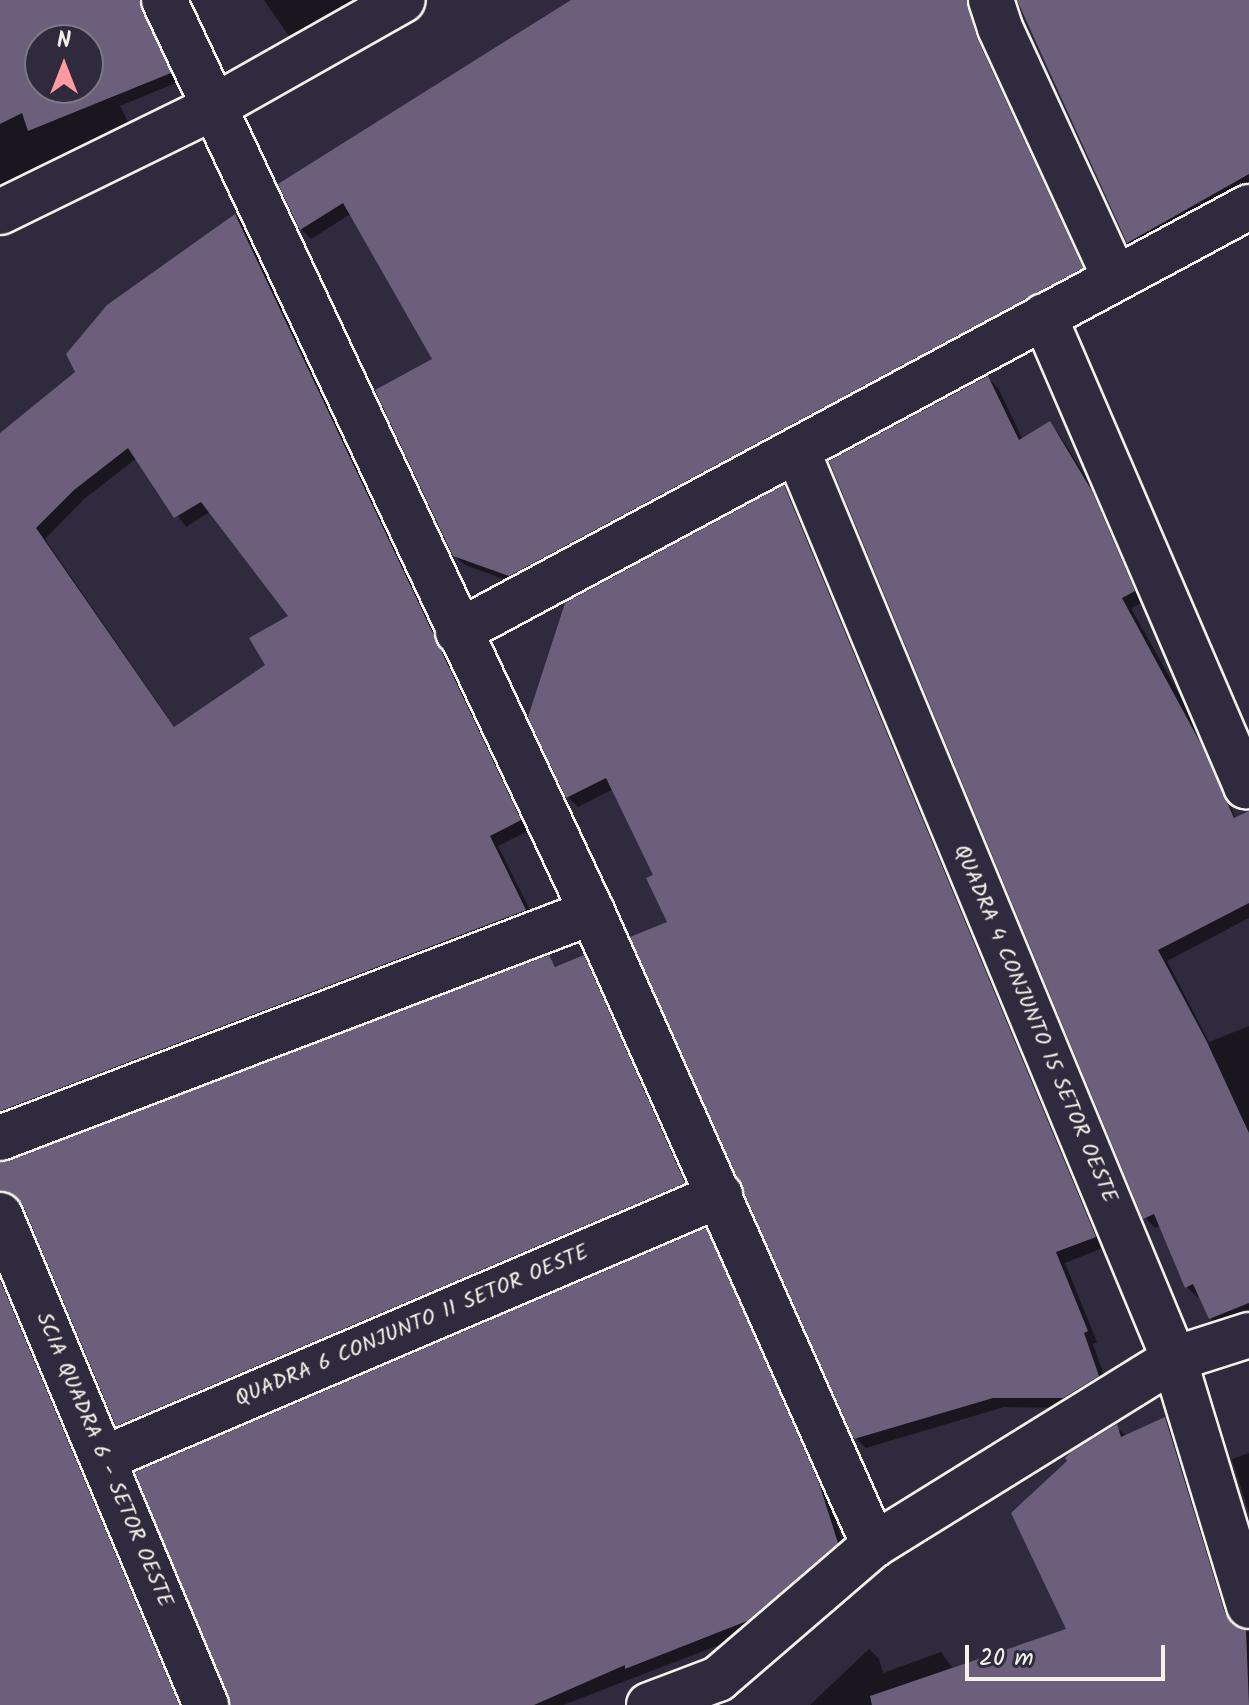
<!DOCTYPE html>
<style>
body{margin:0}
#map{position:relative;width:1249px;height:1705px;overflow:hidden;background:#2f2a3d;font-family:Kalam,sans-serif}
div>[style]{position:absolute}
[style*='--x']{left:calc(var(--x)*1px);top:calc(var(--y)*1px);width:calc(var(--w)*1px);rotate:calc(var(--a)*1deg)}
.shadow>*{inset:0;background:#0007}
.building>*{inset:0;background:#6c5f7b}
.roads{filter:drop-shadow(2px 0 #f4f1e8) drop-shadow(-2px 0 #f4f1e8) drop-shadow(0 2px #f4f1e8) drop-shadow(0 -2px #f4f1e8)}
.minor>*{height:44px;margin:-22px;padding:0 22px;transform-origin:22px;border-radius:22px;background:#2f2a3d}
span{translate:-50% -50%;white-space:nowrap;text-align:center;line-height:1.15;-webkit-text-stroke:8px #2f2a3d;paint-order:stroke}
.street-label{font-size:22px;color:#f4f1e8}
.north{position:absolute;left:24px;top:24px;width:80px;height:80px;box-sizing:border-box;background:#2f2a3d;border:2px solid #7e7a81;border-radius:50%;rotate:0deg;font-size:22px;font-weight:700;line-height:32px;text-align:center;color:#f4f1e8}
.north::after{content:'';display:block;margin:auto;width:28px;height:36px;background:#ff9aa2;clip-path:polygon(50% 0,100% 100%,50% 72%,0 100%)}
.scale{position:absolute;left:965px;top:1645px;width:200px;height:36px;box-sizing:border-box;border:4px solid #f4f1e8;border-top:0;padding-left:10px;font-size:24px;line-height:28px;white-space:nowrap;color:#f4f1e8;-webkit-text-stroke:6px #2f2a3d;paint-order:stroke}
</style>
<div id="map">
<div class="shadow">
<i style="clip-path:polygon(evenodd,0 0,150px 0,149px 20px,178px 82px,120px 106px,133px 132px,0 197px,0 0,40px 40px,88px 40px,88px 88px,40px 88px,40px 40px)"></i>
<i style="clip-path:polygon(264px 0,376px 0,295px 45px)"></i>
<i style="clip-path:polygon(574px 0,979px 0,1091px 278px,520px 585px,465px 565px,454px 555px,435px 360px,352px 213px,311px 239px,301px 229px,280px 185px)"></i>
<i style="clip-path:polygon(1019px 0,1249px 0,1249px 189px,1138px 252px,1128px 242px)"></i>
<i style="clip-path:polygon(evenodd,236px 216px,246px 226px,530px 830px,498px 846px,535px 920px,0 1125px,0 445px,78px 373px,108px 307px,236px 216px,137px 458px,186px 527px,211px 511px,291px 617px,267px 665px,176px 729px,45px 539px,84px 499px,137px 458px)"></i>
<i style="clip-path:polygon(988px 378px,998px 388px,1023px 440px,1049px 424px,1059px 434px,1102px 503px,1144px 602px,1131px 608px,1198px 728px,1249px 851px,1249px 918px,1167px 961px,1209px 1042px,1249px 1026px,1249px 1317px,1221px 1328px,1210px 1317px,1200px 1296px,1197px 1297px,1187px 1287px,1161px 1225px,1155px 1228px,1145px 1217px)"></i>
<i style="clip-path:polygon(784px 487px,794px 498px,1105px 1247px,1065px 1263px,1097px 1342px,1093px 1344px,1108px 1387px,1074px 1408px,1004px 1407px,866px 1448px,856px 1438px,655px 876px,613px 789px,578px 807px,568px 797px)"></i>
<i style="clip-path:polygon(548px 958px,558px 968px,584px 958px,594px 968px,694px 1193px,128px 1435px,118px 1425px,24px 1203px,14px 1199px,0 1202px,0 1164px)"></i>
<i style="clip-path:polygon(705px 1231px,715px 1241px,828px 1495px,846px 1554px,758px 1630px,563px 1705px,232px 1705px)"></i>
<i style="clip-path:polygon(0 1269px,183px 1705px,0 1705px)"></i>
<i style="clip-path:polygon(1165px 1419px,1175px 1429px,1235px 1626px,1249px 1632px,1249px 1705px,810px 1705px,869px 1649px,879px 1659px,883px 1673px,941px 1652px,954px 1670px,1069px 1630px,1116px 1427px,1126px 1436px)"></i>
<i style="clip-path:polygon(1249px 1453px,1249px 1513px,1232px 1459px)"></i>
</div>
<div class="building">
<i style="clip-path:polygon(evenodd,0 0,139px 0,171px 73px,28px 131px,22px 113px,0 124px,0 0,40px 40px,88px 40px,88px 88px,40px 88px,40px 40px)"></i>
<i style="clip-path:polygon(571px 0,967px 0,977px 38px,1083px 268px,509px 576px,453px 556px,375px 390px,432px 359px,343px 203px,300px 230px,278px 184px)"></i>
<i style="clip-path:polygon(1017px 0,1249px 0,1249px 174px,1127px 243px)"></i>
<i style="clip-path:polygon(evenodd,235px 214px,521px 820px,490px 836px,526px 910px,0 1111px,0 433px,75px 372px,66px 354px,107px 305px,235px 214px,128px 448px,174px 518px,201px 502px,288px 616px,249px 638px,265px 665px,174px 727px,36px 528px,74px 490px,128px 448px)"></i>
<i style="clip-path:polygon(988px 376px,1019px 440px,1050px 421px,1092px 491px,1135px 591px,1122px 598px,1201px 744px,1234px 818px,1249px 811px,1249px 903px,1158px 950px,1206px 1040px,1249px 1133px,1249px 1303px,1209px 1319px,1193px 1284px,1185px 1288px,1154px 1214px,1143px 1219px,829px 461px)"></i>
<i style="clip-path:polygon(784px 485px,1096px 1237px,1056px 1252px,1088px 1331px,1084px 1333px,1099px 1376px,1063px 1398px,993px 1398px,854px 1439px,630px 937px,667px 922px,646px 878px,653px 875px,606px 778px,566px 798px,528px 717px,565px 603px)"></i>
<i style="clip-path:polygon(549px 955px,555px 967px,584px 955px,685px 1183px,116px 1426px,23px 1205px,14px 1195px,0 1191px,0 1162px)"></i>
<i style="clip-path:polygon(706px 1228px,819px 1483px,838px 1543px,747px 1621px,625px 1669px,625px 1665px,534px 1705px,230px 1705px,135px 1472px)"></i>
<i style="clip-path:polygon(0 1280px,179px 1705px,0 1705px)"></i>
<i style="clip-path:polygon(1165px 1417px,1225px 1613px,1233px 1625px,1246px 1630px,1249px 1705px,872px 1705px,870px 1696px,1066px 1629px,1011px 1513px,1067px 1461px,1065px 1458px,1071px 1452px,1117px 1424px,1121px 1437px)"></i>
</div>
<div class="roads">
<div class="minor">
<i style="--x:164;--y:0;--w:1007;--a:64.86"></i>
<i style="--x:592;--y:912;--w:693;--a:65.99"></i>
<i style="--x:991;--y:0;--w:29;--a:72"></i>
<i style="--x:1000;--y:28;--w:275;--a:65.3"></i>
<i style="--x:0;--y:212;--w:236;--a:-26.1"></i>
<i style="--x:212;--y:108;--w:219;--a:-29.5"></i>
<i style="--x:1044;--y:316;--w:512;--a:66.74"></i>
<i style="--x:1246;--y:786;--w:4;--a:-34"></i>
<i style="--x:797;--y:450;--w:984;--a:67.47"></i>
<i style="--x:1174;--y:1359;--w:258;--a:73.1"></i>
<i style="--x:458;--y:632;--w:898;--a:-28.25"></i>
<i style="--x:0;--y:1138;--w:634;--a:-20.89"></i>
<i style="--x:0;--y:1215;--w:532;--a:67.2"></i>
<i style="--x:105;--y:1458;--w:669;--a:-23.15"></i>
<i style="--x:649;--y:1705;--w:74;--a:-20.6"></i>
<i style="--x:718;--y:1679;--w:206;--a:-40.7"></i>
<i style="--x:874;--y:1545;--w:353;--a:-31.8"></i>
<i style="--x:1174;--y:1359;--w:79;--a:-17.7"></i>
</div>
</div>
<div class="street-label">
<span style="left:1035px;top:1024px;rotate:67deg">QUADRA 4 CONJUNTO 15 SETOR OESTE</span>
<span style="left:412px;top:1326px;rotate:-23deg">QUADRA 6 CONJUNTO 11 SETOR OESTE</span>
<span style="left:104px;top:1460px;rotate:67deg">SCIA QUADRA 6 - SETOR OESTE</span>
</div>
<div class="north">N</div>
<div class="scale">20 m</div>
</div>
